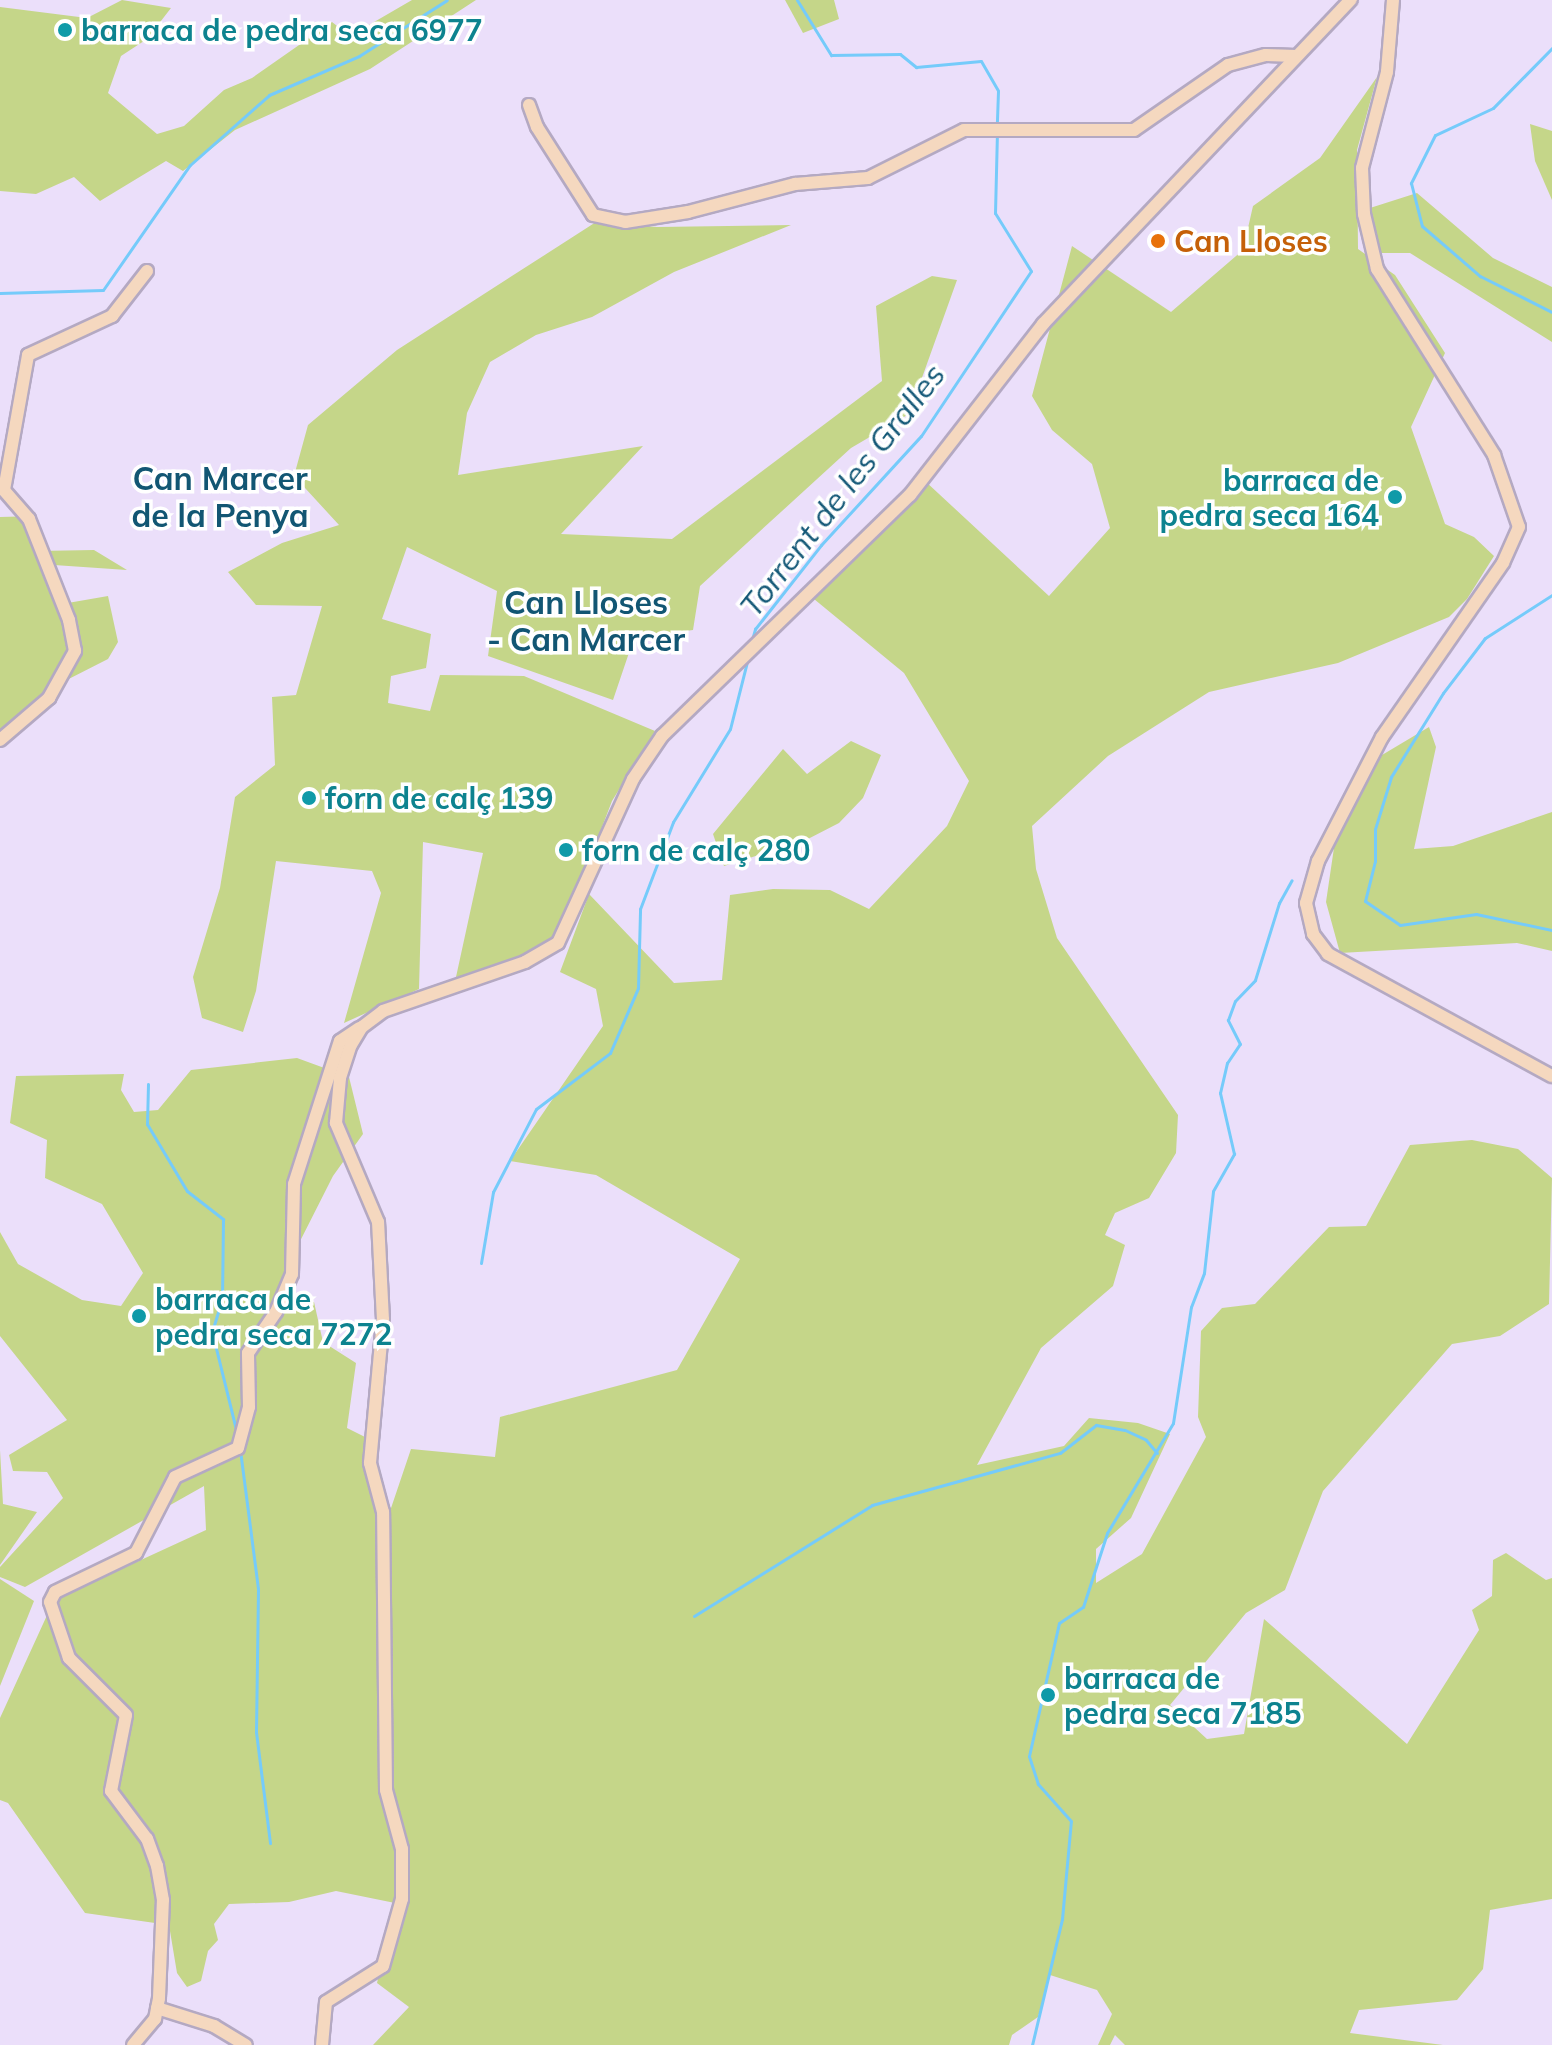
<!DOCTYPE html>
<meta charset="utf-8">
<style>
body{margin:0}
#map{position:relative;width:1552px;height:2045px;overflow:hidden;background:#ebdffa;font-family:Mulish,sans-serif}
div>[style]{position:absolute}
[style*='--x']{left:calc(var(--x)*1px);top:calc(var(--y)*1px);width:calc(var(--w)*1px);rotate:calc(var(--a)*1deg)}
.green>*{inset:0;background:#c5d689}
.stream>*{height:3px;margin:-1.5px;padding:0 1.5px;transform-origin:1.5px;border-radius:1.5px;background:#75cbfa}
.roads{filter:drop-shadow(2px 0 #b4a9c2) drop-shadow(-2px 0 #b4a9c2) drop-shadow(0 2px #b4a9c2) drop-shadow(0 -2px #b4a9c2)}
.secondary>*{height:12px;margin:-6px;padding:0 6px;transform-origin:6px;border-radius:6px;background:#f5d8bf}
.dots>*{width:22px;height:22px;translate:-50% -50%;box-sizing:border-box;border:4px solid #fff;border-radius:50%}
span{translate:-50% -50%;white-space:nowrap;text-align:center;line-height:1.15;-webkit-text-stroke:7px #fff;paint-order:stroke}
.culture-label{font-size:30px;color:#0d838f;font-weight:700}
.left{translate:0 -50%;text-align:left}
.right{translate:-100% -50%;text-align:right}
.food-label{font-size:30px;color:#c56008;font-weight:700}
.neighbourhood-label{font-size:32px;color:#125673;font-weight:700}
.water-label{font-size:32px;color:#145877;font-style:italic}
</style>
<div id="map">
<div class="green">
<i style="clip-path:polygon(122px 0,171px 8px,147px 39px,121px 56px,108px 93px,157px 134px,184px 126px,224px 90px,252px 78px,332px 22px,350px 36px,412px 0,476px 0,370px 69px,235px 130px,183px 171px,166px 161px,100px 201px,74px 177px,36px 194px,0 191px,0 7px,87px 18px)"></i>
<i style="clip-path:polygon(785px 0,834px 0,839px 19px,803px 33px)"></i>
<i style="clip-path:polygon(1377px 77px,1357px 150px,1358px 249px,1395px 275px,1445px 353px,1411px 427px,1445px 524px,1474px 537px,1494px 556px,1467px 599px,1449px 617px,1338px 663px,1209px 692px,1108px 756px,1032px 826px,1036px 869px,1057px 938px,1178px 1115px,1176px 1153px,1149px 1198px,1115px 1213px,1105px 1235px,1125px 1245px,1113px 1286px,1041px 1348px,977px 1465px,1064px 1446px,1089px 1418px,1138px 1423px,1170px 1434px,1131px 1518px,1096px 1549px,1096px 1583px,1142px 1554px,1206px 1437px,1198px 1417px,1201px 1331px,1222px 1308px,1255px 1304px,1329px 1227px,1366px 1226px,1410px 1145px,1472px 1140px,1518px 1149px,1552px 1178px,1549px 1304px,1500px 1336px,1452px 1344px,1323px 1491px,1285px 1590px,1246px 1613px,1170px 1705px,1207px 1739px,1244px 1734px,1264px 1619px,1407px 1744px,1479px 1630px,1472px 1610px,1492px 1596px,1493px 1560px,1506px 1553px,1546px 1580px,1552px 1578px,1552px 1899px,1490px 1910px,1483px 1969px,1457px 2000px,1359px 2010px,1350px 2033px,1443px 2045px,1125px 2045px,1115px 2035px,1110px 2045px,1098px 2045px,1112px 2014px,1097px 1990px,1050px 1975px,1038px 2017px,1012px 2035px,1009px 2045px,373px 2045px,409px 2007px,377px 1983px,395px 1903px,336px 1891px,289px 1902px,229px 1904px,214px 1924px,218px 1940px,208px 1951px,201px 1981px,187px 1987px,177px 1973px,169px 1925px,85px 1913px,8px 1803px,0 1800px,0 1718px,54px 1600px,206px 1530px,204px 1486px,25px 1587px,0 1577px,0 1567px,63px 1498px,47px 1472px,13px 1471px,9px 1455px,67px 1420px,0 1336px,0 1232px,18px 1264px,82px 1300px,121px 1306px,143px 1273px,102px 1204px,45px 1178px,47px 1140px,10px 1123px,16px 1076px,124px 1074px,121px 1090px,134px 1112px,158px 1110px,191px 1070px,297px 1058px,349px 1077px,363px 1134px,333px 1176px,292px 1257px,291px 1298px,314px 1302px,323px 1342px,356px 1363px,347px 1428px,365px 1437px,388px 1517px,411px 1449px,495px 1457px,500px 1417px,677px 1370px,740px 1259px,596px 1175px,510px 1161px,603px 1026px,596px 989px,560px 972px,589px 894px,674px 983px,722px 980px,730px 895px,773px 889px,830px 890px,869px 909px,947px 826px,969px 781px,904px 673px,814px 599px,925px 481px,1049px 596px,1110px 528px,1092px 464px,1052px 430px,1032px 396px,1072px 246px,1171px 312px,1243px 250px,1253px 206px,1320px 158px)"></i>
<i style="clip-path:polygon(1530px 124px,1552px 131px,1552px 200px,1535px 161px)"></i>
<i style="clip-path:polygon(1417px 193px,1493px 258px,1552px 287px,1552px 342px,1410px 253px,1377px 253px,1370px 208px)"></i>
<i style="clip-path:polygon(596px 222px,657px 227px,791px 225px,674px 272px,592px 317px,536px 335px,490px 362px,467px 413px,458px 475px,643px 446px,561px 534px,672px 539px,882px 381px,876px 306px,932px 276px,957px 280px,909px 414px,851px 448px,700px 586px,693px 630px,634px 638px,613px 700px,488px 656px,497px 591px,407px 547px,382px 619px,431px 634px,426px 668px,391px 676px,388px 703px,430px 711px,440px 675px,524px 676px,655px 731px,612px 801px,557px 944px,490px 970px,456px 977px,483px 853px,423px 842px,419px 989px,344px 1023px,381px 893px,372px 871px,276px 861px,256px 991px,243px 1032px,202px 1018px,193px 977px,220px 888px,235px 797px,275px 765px,272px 697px,296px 695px,322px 606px,256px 605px,228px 572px,282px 543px,339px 525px,294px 476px,308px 425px,397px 350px)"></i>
<i style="clip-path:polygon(37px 516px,38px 551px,94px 550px,127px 570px,54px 565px,62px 604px,108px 596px,118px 642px,108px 659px,51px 688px,0 740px,0 517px)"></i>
<i style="clip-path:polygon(1429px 727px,1436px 747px,1414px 849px,1453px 846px,1552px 812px,1552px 951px,1517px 943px,1340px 953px,1326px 902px,1335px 841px,1382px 755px)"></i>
<i style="clip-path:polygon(851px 741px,881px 755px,863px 798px,839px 823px,804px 841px,772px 842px,762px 854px,724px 866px,713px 834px,783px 749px,807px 774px)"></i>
<i style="clip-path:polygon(0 1450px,3px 1504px,37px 1512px,0 1565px)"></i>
<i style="clip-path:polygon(0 1579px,34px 1601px,0 1686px)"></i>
</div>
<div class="stream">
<i style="--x:797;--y:0;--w:65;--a:58.3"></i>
<i style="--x:831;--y:55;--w:69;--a:-0.8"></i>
<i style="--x:900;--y:54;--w:21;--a:39"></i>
<i style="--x:916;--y:67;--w:65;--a:-5.3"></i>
<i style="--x:981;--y:61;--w:34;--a:60"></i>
<i style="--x:998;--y:91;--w:34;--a:92"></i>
<i style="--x:1552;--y:48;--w:84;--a:134.5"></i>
<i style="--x:1493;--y:108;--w:64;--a:155"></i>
<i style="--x:1435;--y:135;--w:54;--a:116.6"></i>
<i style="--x:1411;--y:183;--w:44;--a:75.7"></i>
<i style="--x:1422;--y:226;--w:77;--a:40.8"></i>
<i style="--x:1480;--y:276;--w:80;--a:26.6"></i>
<i style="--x:0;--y:293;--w:103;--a:-1.7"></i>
<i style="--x:103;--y:290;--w:152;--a:-55.2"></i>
<i style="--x:190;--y:165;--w:106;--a:-41.5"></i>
<i style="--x:269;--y:95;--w:98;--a:-23.4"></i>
<i style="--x:359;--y:56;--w:104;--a:-32.5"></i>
<i style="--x:1552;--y:595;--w:80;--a:147.3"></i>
<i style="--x:1485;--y:638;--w:69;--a:127.4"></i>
<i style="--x:1443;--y:693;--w:99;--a:121.8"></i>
<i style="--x:1391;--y:777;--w:54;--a:107.1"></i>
<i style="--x:1375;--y:829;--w:32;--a:90"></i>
<i style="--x:1375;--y:861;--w:41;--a:104"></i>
<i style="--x:1365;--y:901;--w:42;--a:34.4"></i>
<i style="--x:1400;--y:925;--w:77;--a:-8.2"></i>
<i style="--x:1476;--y:914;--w:78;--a:11.9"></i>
<i style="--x:751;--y:643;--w:15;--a:-74"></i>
<i style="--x:755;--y:629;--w:107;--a:-51.8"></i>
<i style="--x:821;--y:545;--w:148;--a:-47.5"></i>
<i style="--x:921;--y:436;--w:198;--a:-56.3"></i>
<i style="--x:1031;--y:271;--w:68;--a:-121.8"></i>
<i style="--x:995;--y:213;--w:81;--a:-88.6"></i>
<i style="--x:148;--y:1084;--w:40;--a:91.4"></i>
<i style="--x:147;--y:1124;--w:78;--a:59.2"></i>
<i style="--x:187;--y:1191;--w:46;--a:37.9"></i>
<i style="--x:223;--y:1219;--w:80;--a:90.7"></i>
<i style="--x:222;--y:1299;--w:34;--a:107"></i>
<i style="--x:212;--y:1332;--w:105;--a:76.2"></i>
<i style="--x:481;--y:1263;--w:72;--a:-80.4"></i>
<i style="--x:493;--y:1192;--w:93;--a:-62.6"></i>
<i style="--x:536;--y:1109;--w:93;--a:-37.1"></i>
<i style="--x:610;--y:1053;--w:71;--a:-66.7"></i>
<i style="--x:638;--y:988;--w:79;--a:-88.5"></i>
<i style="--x:640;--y:909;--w:93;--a:-69.2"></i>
<i style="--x:673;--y:822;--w:109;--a:-58.5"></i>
<i style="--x:730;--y:729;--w:73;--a:-75.8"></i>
<i style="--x:240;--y:1450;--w:140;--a:82.6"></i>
<i style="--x:258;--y:1589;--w:143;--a:90.8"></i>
<i style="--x:256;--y:1732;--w:112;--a:82.8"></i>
<i style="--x:694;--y:1616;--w:210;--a:-31.9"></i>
<i style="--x:872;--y:1505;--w:195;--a:-15.5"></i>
<i style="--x:1060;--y:1453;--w:46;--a:-37.9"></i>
<i style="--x:1096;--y:1425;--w:29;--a:10"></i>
<i style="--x:1125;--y:1430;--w:23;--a:25"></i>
<i style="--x:1146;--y:1440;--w:17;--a:50"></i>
<i style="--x:1032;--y:2045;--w:130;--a:-76.6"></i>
<i style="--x:1062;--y:1919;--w:98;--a:-84.8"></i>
<i style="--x:1071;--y:1821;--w:50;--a:-131.7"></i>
<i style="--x:1038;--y:1784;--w:29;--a:-108"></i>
<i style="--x:1029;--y:1756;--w:136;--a:-77.3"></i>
<i style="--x:1059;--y:1623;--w:29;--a:-34"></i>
<i style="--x:1083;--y:1607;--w:78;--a:-72"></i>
<i style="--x:1107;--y:1533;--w:128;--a:-59"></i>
<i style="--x:1173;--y:1423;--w:117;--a:-81.2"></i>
<i style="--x:1191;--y:1307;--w:36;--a:-69"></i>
<i style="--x:1204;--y:1273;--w:82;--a:-83.7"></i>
<i style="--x:1213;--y:1191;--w:43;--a:-60.4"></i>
<i style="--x:1234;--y:1154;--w:63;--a:-102.9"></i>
<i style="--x:1220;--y:1093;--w:31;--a:-77"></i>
<i style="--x:1227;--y:1063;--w:23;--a:-56"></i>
<i style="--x:1240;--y:1044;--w:27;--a:-117"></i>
<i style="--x:1228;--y:1020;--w:20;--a:-70"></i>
<i style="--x:1235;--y:1001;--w:29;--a:-46"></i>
<i style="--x:1255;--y:980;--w:81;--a:-72.7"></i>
<i style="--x:1279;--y:903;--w:26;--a:-61"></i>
</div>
<div class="roads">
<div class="secondary">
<i style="--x:1393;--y:0;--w:72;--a:94.8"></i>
<i style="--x:1387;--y:72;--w:99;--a:104.6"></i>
<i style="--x:1362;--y:168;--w:46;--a:87.5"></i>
<i style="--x:1364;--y:214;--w:57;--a:76.7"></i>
<i style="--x:1377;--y:269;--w:220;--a:57.8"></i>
<i style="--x:1494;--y:455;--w:76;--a:70.9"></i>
<i style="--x:1519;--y:527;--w:39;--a:114"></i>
<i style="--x:1503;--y:563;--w:212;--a:124.8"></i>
<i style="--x:1382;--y:737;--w:140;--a:117.3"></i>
<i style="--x:1318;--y:861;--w:44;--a:105.9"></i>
<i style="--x:1306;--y:903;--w:32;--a:77"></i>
<i style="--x:1313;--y:934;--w:25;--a:53"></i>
<i style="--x:1328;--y:954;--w:255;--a:28.6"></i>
<i style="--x:529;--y:105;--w:23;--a:70"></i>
<i style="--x:537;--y:127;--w:104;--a:57.5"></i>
<i style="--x:593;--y:215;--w:33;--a:12"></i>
<i style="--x:625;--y:222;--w:64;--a:-9"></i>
<i style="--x:688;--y:212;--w:111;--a:-14.7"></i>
<i style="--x:795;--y:184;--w:73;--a:-4.7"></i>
<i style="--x:868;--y:178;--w:107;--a:-26.6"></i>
<i style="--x:964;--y:130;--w:170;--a:0"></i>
<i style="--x:1134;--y:130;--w:114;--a:-34.7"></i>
<i style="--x:1228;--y:65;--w:39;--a:-15"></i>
<i style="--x:1266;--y:55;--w:30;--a:2"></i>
<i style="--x:0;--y:740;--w:65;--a:-40.6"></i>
<i style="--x:49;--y:698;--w:54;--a:-61"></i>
<i style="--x:75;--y:651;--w:32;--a:-101"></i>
<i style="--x:69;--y:620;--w:109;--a:-111.6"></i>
<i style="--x:29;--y:519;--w:38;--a:-131"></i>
<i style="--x:4;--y:490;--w:137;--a:-79.9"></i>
<i style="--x:28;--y:355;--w:93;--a:-24.9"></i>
<i style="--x:112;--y:316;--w:57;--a:-52.1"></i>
<i style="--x:157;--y:2008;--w:60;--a:17.5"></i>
<i style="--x:214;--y:2026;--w:37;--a:31"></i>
<i style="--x:133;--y:2045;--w:34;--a:-50"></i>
<i style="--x:155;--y:2019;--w:21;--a:-79"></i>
<i style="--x:159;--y:1998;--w:98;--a:-87.7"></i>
<i style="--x:163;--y:1900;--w:35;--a:-100"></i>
<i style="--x:157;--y:1866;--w:29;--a:-110"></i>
<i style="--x:147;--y:1839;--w:60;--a:-126.9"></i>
<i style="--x:111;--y:1791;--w:77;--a:-78.8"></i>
<i style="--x:126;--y:1715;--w:81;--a:-135"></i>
<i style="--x:69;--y:1658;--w:59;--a:-108.7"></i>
<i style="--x:50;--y:1602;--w:11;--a:-63"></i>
<i style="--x:55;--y:1592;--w:90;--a:-25.7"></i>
<i style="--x:136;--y:1553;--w:85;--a:-62.8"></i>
<i style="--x:175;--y:1477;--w:69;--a:-24.7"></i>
<i style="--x:238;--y:1448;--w:42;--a:-75"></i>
<i style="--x:249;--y:1407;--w:54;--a:-91.1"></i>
<i style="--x:248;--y:1353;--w:50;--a:-55.7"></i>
<i style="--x:276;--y:1312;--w:41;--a:-67.2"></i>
<i style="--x:292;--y:1274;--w:90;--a:-88.7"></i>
<i style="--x:294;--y:1184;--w:150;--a:-72.2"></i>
<i style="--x:340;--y:1041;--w:23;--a:-34"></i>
<i style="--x:322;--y:2045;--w:43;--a:-84.7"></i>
<i style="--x:326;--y:2002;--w:67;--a:-32.3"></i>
<i style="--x:383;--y:1966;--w:70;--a:-74.2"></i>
<i style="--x:402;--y:1899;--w:50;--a:-90"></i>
<i style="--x:402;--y:1849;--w:61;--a:-105.2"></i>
<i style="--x:386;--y:1790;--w:278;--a:-90.6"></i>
<i style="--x:383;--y:1512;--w:51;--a:-104.9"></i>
<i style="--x:370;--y:1463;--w:144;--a:-84.8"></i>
<i style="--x:383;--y:1320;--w:98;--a:-92.9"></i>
<i style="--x:378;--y:1222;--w:108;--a:-113"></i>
<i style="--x:336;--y:1123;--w:45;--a:-84.9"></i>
<i style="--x:340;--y:1078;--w:35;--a:-72"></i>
<i style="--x:351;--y:1045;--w:21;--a:-59"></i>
<i style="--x:362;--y:1027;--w:26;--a:-37"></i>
<i style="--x:383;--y:1011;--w:150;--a:-19"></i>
<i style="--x:525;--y:962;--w:38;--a:-30"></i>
<i style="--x:558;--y:943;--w:180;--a:-65.4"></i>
<i style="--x:633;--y:779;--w:52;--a:-56"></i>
<i style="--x:662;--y:736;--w:346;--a:-44.2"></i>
<i style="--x:910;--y:495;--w:217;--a:-52.1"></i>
<i style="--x:1043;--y:324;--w:447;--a:-46.5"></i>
</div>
</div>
<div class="dots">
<i style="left:65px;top:30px;background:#0f9aa8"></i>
<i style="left:1158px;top:241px;background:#e8710a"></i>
<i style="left:1395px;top:497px;background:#0f9aa8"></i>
<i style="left:309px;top:798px;background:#0f9aa8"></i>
<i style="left:566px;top:850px;background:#0f9aa8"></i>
<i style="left:139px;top:1316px;background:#0f9aa8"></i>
<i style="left:1048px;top:1695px;background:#0f9aa8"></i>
</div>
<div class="culture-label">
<span class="left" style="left:81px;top:30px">barraca de pedra seca 6977</span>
<span class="right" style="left:1379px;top:497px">barraca de<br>pedra seca 164</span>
<span class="left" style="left:325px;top:798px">forn de calç 139</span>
<span class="left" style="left:582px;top:850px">forn de calç 280</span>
<span class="left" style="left:155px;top:1316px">barraca de<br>pedra seca 7272</span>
<span class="left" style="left:1064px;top:1695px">barraca de<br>pedra seca 7185</span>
</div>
<div class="food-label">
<span class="left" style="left:1174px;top:241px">Can Lloses</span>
</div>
<div class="neighbourhood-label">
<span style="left:220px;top:497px">Can Marcer<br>de la Penya</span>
<span style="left:586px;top:621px">Can Lloses<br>- Can Marcer</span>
</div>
<div class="water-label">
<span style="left:842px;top:490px;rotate:-52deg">Torrent de les Gralles</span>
</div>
</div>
